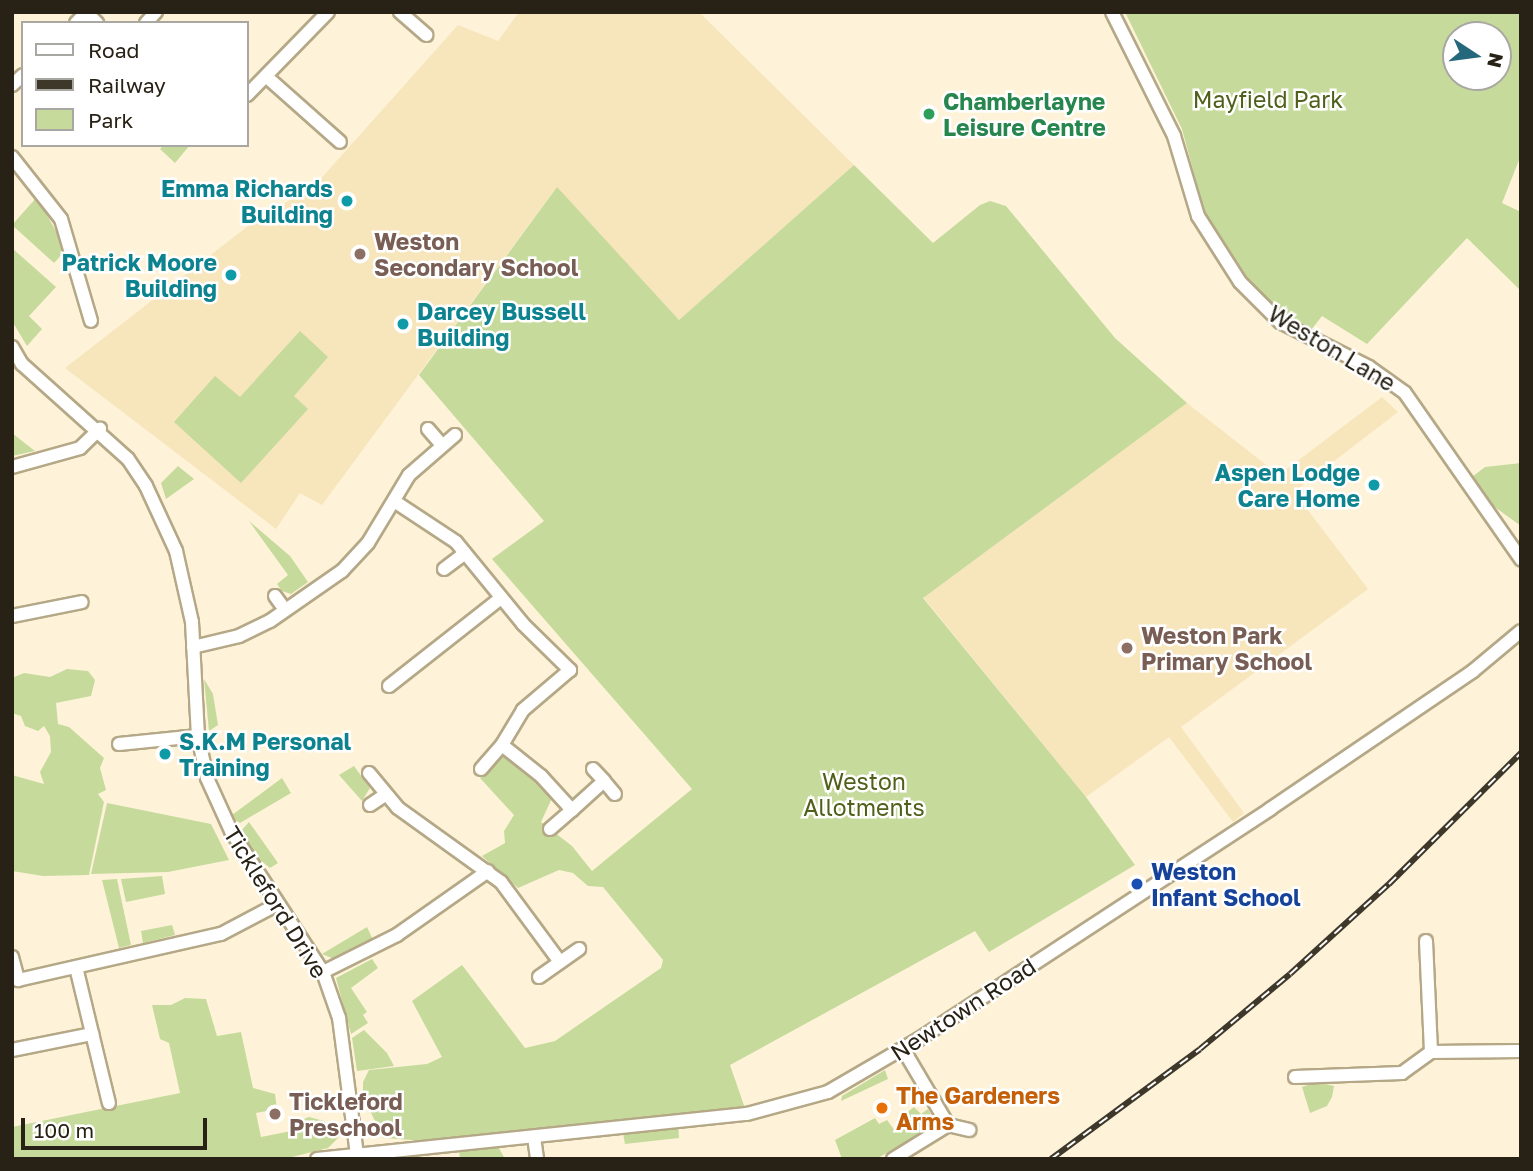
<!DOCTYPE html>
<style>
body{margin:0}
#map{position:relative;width:1533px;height:1171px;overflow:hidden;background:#fef3d8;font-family:"Golos Text",sans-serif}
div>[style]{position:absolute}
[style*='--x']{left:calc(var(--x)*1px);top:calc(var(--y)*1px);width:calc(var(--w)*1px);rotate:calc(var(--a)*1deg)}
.built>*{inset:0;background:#f7e5bc}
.green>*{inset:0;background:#c6da9c}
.roads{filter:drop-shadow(2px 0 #b5a887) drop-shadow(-2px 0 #b5a887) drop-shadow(0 2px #b5a887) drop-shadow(0 -2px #b5a887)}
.minor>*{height:12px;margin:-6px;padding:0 6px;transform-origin:6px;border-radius:6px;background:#fff}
.rail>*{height:6px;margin-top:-3px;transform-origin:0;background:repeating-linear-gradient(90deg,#fff 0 10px,#3e382a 0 20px);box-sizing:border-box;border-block:2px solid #3e382a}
.dots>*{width:19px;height:19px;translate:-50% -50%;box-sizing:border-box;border:4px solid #fff;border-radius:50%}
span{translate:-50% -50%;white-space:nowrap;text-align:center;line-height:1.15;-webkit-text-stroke:5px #fff;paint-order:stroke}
.park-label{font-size:23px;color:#4e6019}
.leisure-label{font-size:23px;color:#27864d;font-weight:700}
.left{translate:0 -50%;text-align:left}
.culture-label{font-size:23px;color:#0d838f;font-weight:700}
.right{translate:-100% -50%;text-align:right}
.education-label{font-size:23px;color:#785e54;font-weight:700}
.street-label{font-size:23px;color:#282216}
.transit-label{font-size:23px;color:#164399;font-weight:700}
.food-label{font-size:23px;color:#c56008;font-weight:700}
.frame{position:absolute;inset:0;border:14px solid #282216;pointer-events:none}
.legend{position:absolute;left:21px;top:21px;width:228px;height:126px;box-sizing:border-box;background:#fff;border:2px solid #a9a7a2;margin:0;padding:9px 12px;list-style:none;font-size:21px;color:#282216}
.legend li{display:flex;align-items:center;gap:14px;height:35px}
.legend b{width:35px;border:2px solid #a9a7a2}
.north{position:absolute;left:1442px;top:21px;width:70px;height:70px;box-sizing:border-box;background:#fff;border:2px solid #a9a7a2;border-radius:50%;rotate:103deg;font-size:19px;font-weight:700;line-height:28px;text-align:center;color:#282216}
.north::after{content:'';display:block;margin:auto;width:24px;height:32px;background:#26687b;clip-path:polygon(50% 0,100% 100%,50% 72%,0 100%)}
.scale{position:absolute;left:21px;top:1118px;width:186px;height:32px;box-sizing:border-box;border:4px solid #282216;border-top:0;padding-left:9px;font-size:21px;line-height:24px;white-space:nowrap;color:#282216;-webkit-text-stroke:5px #fff;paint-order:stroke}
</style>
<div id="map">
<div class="built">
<i style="clip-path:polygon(519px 12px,699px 12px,854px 165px,679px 320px,556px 188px,322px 505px,300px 493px,276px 529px,65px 368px,248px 226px,317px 183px,458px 25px,498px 41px)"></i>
<i style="clip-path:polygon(1382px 397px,1398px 412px,1294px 492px,1368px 589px,1181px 727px,1244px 813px,1233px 822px,1169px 737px,1086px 797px,923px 597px,1187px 403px,1279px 475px)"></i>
</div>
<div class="green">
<i style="clip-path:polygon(evenodd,1125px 12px,1521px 12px,1521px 155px,1502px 203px,1521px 212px,1521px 291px,1467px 238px,1367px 344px,1322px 316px,1308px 334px,1299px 329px,1242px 277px,1207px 222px,1182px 129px,1125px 12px,1456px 35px,1498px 35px,1498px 77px,1456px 77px,1456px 35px)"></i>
<i style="clip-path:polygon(164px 145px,190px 145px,175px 163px,160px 149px)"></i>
<i style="clip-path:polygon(854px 165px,933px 243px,980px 205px,990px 201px,1006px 206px,1115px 338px,1187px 403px,923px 598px,1086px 797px,1135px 865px,989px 952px,975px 931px,730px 1065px,747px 1114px,678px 1122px,679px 1138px,625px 1144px,622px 1128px,494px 1139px,505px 1159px,460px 1159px,458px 1143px,383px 1138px,363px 1096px,363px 1082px,369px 1070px,427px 1064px,442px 1057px,412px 1001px,462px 965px,525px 1048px,555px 1041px,661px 968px,663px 960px,603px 887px,588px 886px,573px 873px,559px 870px,518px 888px,482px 856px,505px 843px,504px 831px,514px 815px,480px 778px,499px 757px,508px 755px,553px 796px,541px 822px,572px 846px,592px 871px,692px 789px,492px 559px,544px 521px,419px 375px,557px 187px,679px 320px)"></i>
<i style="clip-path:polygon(37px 197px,58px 235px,63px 253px,54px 263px,12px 225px)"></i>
<i style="clip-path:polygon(12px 248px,56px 287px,29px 316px,42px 329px,27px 346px,12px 321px)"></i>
<i style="clip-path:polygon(300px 331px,328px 357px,294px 396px,308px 409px,241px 483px,174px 422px,215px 376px,240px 397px)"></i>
<i style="clip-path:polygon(12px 433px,35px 451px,12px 456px)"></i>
<i style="clip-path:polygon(1521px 463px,1521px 526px,1485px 500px,1472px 477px,1485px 467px)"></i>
<i style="clip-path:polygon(178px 466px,194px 479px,166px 499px,161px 483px)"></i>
<i style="clip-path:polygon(249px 521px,290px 556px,308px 582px,291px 594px,282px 591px,277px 584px,288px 575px)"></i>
<i style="clip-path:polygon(67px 669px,88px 671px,95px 680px,91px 696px,56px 703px,58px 724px,69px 727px,104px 758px,100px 768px,106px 790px,98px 794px,104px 802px,89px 875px,43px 876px,12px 871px,12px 775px,44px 784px,40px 772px,51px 752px,50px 736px,44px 726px,38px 731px,25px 726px,21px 716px,12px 713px,12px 678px,24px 673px,50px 677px)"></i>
<i style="clip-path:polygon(204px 679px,213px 694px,218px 725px,209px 731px)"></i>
<i style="clip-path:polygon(354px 766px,370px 788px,362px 801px,339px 775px)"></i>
<i style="clip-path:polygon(282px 778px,291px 793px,240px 823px,235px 820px,232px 815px)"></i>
<i style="clip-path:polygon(107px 803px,211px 824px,229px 860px,168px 872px,91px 874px)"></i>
<i style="clip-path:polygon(249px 822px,278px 863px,270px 868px,255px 856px,241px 831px)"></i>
<i style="clip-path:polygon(162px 876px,165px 894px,126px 902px,121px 879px)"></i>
<i style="clip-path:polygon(117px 879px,131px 945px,119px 948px,102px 880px)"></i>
<i style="clip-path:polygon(172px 925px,175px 935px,143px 943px,141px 931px)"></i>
<i style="clip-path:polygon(367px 927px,373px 940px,334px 959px,322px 954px)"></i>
<i style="clip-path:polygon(372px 959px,378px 968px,351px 988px,367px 1012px,363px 1015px,368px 1023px,351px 1034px,336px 978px)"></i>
<i style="clip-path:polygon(185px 998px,206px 999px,217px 1036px,241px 1032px,253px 1088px,275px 1094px,277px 1109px,256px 1113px,261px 1137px,291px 1131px,293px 1123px,309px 1117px,324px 1121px,341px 1135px,328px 1148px,284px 1159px,12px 1159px,12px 1127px,180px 1093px,169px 1043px,160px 1039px,152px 1005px,171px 1005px)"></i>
<i style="clip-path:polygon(364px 1030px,387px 1053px,394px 1066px,357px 1071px,352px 1038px)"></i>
<i style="clip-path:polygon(885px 1070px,888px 1079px,841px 1101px,842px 1096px)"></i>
<i style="clip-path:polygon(1317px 1082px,1334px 1086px,1332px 1097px,1327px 1106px,1310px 1113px,1302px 1087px)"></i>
<i style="clip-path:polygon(914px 1107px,921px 1114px,928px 1109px,936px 1125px,876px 1159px,842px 1159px,835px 1140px,875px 1118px,879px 1124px,887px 1120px,895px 1131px,904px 1125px,900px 1118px)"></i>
</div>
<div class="roads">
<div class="minor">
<i style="--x:86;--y:12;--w:16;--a:45"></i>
<i style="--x:400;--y:12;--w:35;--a:41"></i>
<i style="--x:1112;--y:12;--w:139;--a:63.4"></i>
<i style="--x:1174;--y:136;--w:84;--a:73.3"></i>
<i style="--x:1198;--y:216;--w:78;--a:57.5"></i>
<i style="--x:1240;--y:282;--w:57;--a:45"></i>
<i style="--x:1280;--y:322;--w:100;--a:26.8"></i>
<i style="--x:1369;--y:367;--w:44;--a:35.8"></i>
<i style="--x:1405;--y:393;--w:203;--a:55.1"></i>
<i style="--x:76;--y:23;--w:14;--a:-45"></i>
<i style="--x:146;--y:23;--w:15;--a:-48"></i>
<i style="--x:268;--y:78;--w:96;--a:41.6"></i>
<i style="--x:12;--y:85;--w:15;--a:-42"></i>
<i style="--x:247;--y:95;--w:116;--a:-45.7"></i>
<i style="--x:12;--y:157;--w:79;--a:51.7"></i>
<i style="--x:61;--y:219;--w:106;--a:73.6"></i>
<i style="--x:12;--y:347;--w:20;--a:60"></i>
<i style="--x:22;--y:364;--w:142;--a:41.9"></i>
<i style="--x:128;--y:459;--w:32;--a:56"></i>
<i style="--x:146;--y:486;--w:72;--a:65.2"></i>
<i style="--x:176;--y:551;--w:73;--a:77.3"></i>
<i style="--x:192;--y:622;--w:114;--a:87"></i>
<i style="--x:198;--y:736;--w:43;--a:77.9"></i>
<i style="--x:207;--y:778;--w:58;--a:65.6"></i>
<i style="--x:231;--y:831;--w:168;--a:56.9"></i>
<i style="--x:323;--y:972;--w:49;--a:70.8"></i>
<i style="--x:339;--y:1018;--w:138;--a:82.5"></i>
<i style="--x:428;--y:429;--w:21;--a:49"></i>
<i style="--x:12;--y:467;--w:71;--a:-15.6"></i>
<i style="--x:80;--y:448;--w:28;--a:-44"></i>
<i style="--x:394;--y:501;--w:74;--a:33.5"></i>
<i style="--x:456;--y:542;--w:106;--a:50.7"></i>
<i style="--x:523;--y:624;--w:66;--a:44.4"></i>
<i style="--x:570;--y:670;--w:62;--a:139.6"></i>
<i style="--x:523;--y:710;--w:41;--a:121"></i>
<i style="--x:502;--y:745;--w:50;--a:38.5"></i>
<i style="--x:541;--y:776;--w:46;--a:47.6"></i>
<i style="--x:572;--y:810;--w:43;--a:-42.2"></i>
<i style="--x:604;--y:781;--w:17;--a:50"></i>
<i style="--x:444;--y:569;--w:26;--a:-37"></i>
<i style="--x:275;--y:596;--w:17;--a:54"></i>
<i style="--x:12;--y:616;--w:71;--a:-11.3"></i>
<i style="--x:193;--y:647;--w:47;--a:-13.4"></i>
<i style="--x:239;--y:636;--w:34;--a:-26"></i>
<i style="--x:270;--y:621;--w:88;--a:-34.8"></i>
<i style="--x:342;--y:571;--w:38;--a:-47"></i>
<i style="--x:368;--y:543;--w:79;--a:-58.9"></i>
<i style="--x:409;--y:475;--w:61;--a:-41"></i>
<i style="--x:389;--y:686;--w:142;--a:-38.2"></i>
<i style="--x:119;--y:744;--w:79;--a:-5.8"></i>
<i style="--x:481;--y:769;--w:32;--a:-49"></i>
<i style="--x:593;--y:769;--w:16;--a:47"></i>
<i style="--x:369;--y:773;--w:45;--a:50.4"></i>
<i style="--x:398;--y:808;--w:127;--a:35.7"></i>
<i style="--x:501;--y:882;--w:99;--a:53.6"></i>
<i style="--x:370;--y:805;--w:18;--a:-34"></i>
<i style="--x:550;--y:829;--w:29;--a:-41"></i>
<i style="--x:1426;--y:941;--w:111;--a:87.4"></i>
<i style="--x:12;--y:957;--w:24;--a:75"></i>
<i style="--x:18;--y:980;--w:208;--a:-12.8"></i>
<i style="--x:221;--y:934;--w:64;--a:-27.8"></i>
<i style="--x:76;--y:967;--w:140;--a:76.4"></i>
<i style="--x:323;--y:972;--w:83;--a:-26.6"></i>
<i style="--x:397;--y:935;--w:111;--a:-35.1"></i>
<i style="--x:539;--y:977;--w:49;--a:-35"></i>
<i style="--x:12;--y:1050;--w:82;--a:-11.3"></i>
<i style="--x:1295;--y:1077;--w:107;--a:-2.1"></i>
<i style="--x:1402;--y:1073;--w:36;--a:-36"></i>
<i style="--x:1431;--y:1052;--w:90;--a:-0.6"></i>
<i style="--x:948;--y:1125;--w:22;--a:13"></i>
<i style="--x:534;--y:1137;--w:22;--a:82"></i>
<i style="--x:317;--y:1159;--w:432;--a:-6"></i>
<i style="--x:747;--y:1114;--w:84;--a:-15.2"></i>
<i style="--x:828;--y:1092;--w:105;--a:-30.2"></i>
<i style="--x:919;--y:1039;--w:420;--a:-33.2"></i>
<i style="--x:1270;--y:809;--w:245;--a:-34.2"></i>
<i style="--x:1473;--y:671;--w:62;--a:-39.8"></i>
<i style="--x:893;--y:1159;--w:65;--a:-31.7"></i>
<i style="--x:948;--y:1125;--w:88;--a:-120.6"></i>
</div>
</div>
<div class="rail">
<i style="--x:1051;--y:1159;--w:185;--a:-36.4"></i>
<i style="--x:1200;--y:1049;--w:117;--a:-39.8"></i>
<i style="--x:1290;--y:974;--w:134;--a:-42.3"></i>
<i style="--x:1389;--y:884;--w:186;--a:-44.8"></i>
</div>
<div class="dots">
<i style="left:929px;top:114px;background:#2e9e5b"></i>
<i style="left:347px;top:201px;background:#0f9aa8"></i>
<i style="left:360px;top:254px;background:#8d6e63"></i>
<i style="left:231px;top:275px;background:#0f9aa8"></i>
<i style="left:403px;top:324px;background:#0f9aa8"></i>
<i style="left:1374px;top:485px;background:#0f9aa8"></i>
<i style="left:1127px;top:648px;background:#8d6e63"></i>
<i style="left:165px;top:754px;background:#0f9aa8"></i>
<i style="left:1137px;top:884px;background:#1a4fb4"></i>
<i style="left:882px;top:1108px;background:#e8710a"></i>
<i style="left:275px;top:1114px;background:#8d6e63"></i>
</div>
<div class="park-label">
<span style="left:1268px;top:99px">Mayfield Park</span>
<span style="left:864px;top:794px">Weston<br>Allotments</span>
</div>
<div class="leisure-label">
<span class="left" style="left:943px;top:114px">Chamberlayne<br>Leisure Centre</span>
</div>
<div class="culture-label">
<span class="right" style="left:333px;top:201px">Emma Richards<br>Building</span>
<span class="right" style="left:217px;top:275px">Patrick Moore<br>Building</span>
<span class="left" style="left:417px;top:324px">Darcey Bussell<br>Building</span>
<span class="right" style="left:1360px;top:485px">Aspen Lodge<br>Care Home</span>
<span class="left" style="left:179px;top:754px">S.K.M Personal<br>Training</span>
</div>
<div class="education-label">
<span class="left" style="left:374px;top:254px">Weston<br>Secondary School</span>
<span class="left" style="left:1141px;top:648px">Weston Park<br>Primary School</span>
<span class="left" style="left:289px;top:1114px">Tickleford<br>Preschool</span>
</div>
<div class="street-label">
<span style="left:1332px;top:348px;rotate:31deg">Weston Lane</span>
<span style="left:276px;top:902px;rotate:58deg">Tickleford Drive</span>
<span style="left:963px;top:1009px;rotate:-33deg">Newtown Road</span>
</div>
<div class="transit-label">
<span class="left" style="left:1151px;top:884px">Weston<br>Infant School</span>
</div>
<div class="food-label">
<span class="left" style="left:896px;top:1108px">The Gardeners<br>Arms</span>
</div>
<div class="frame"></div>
<ul class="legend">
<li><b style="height:9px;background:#fff"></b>Road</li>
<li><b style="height:9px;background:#3e382a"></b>Railway</li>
<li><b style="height:19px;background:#c6da9c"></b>Park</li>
</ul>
<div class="north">N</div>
<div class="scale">100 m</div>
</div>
